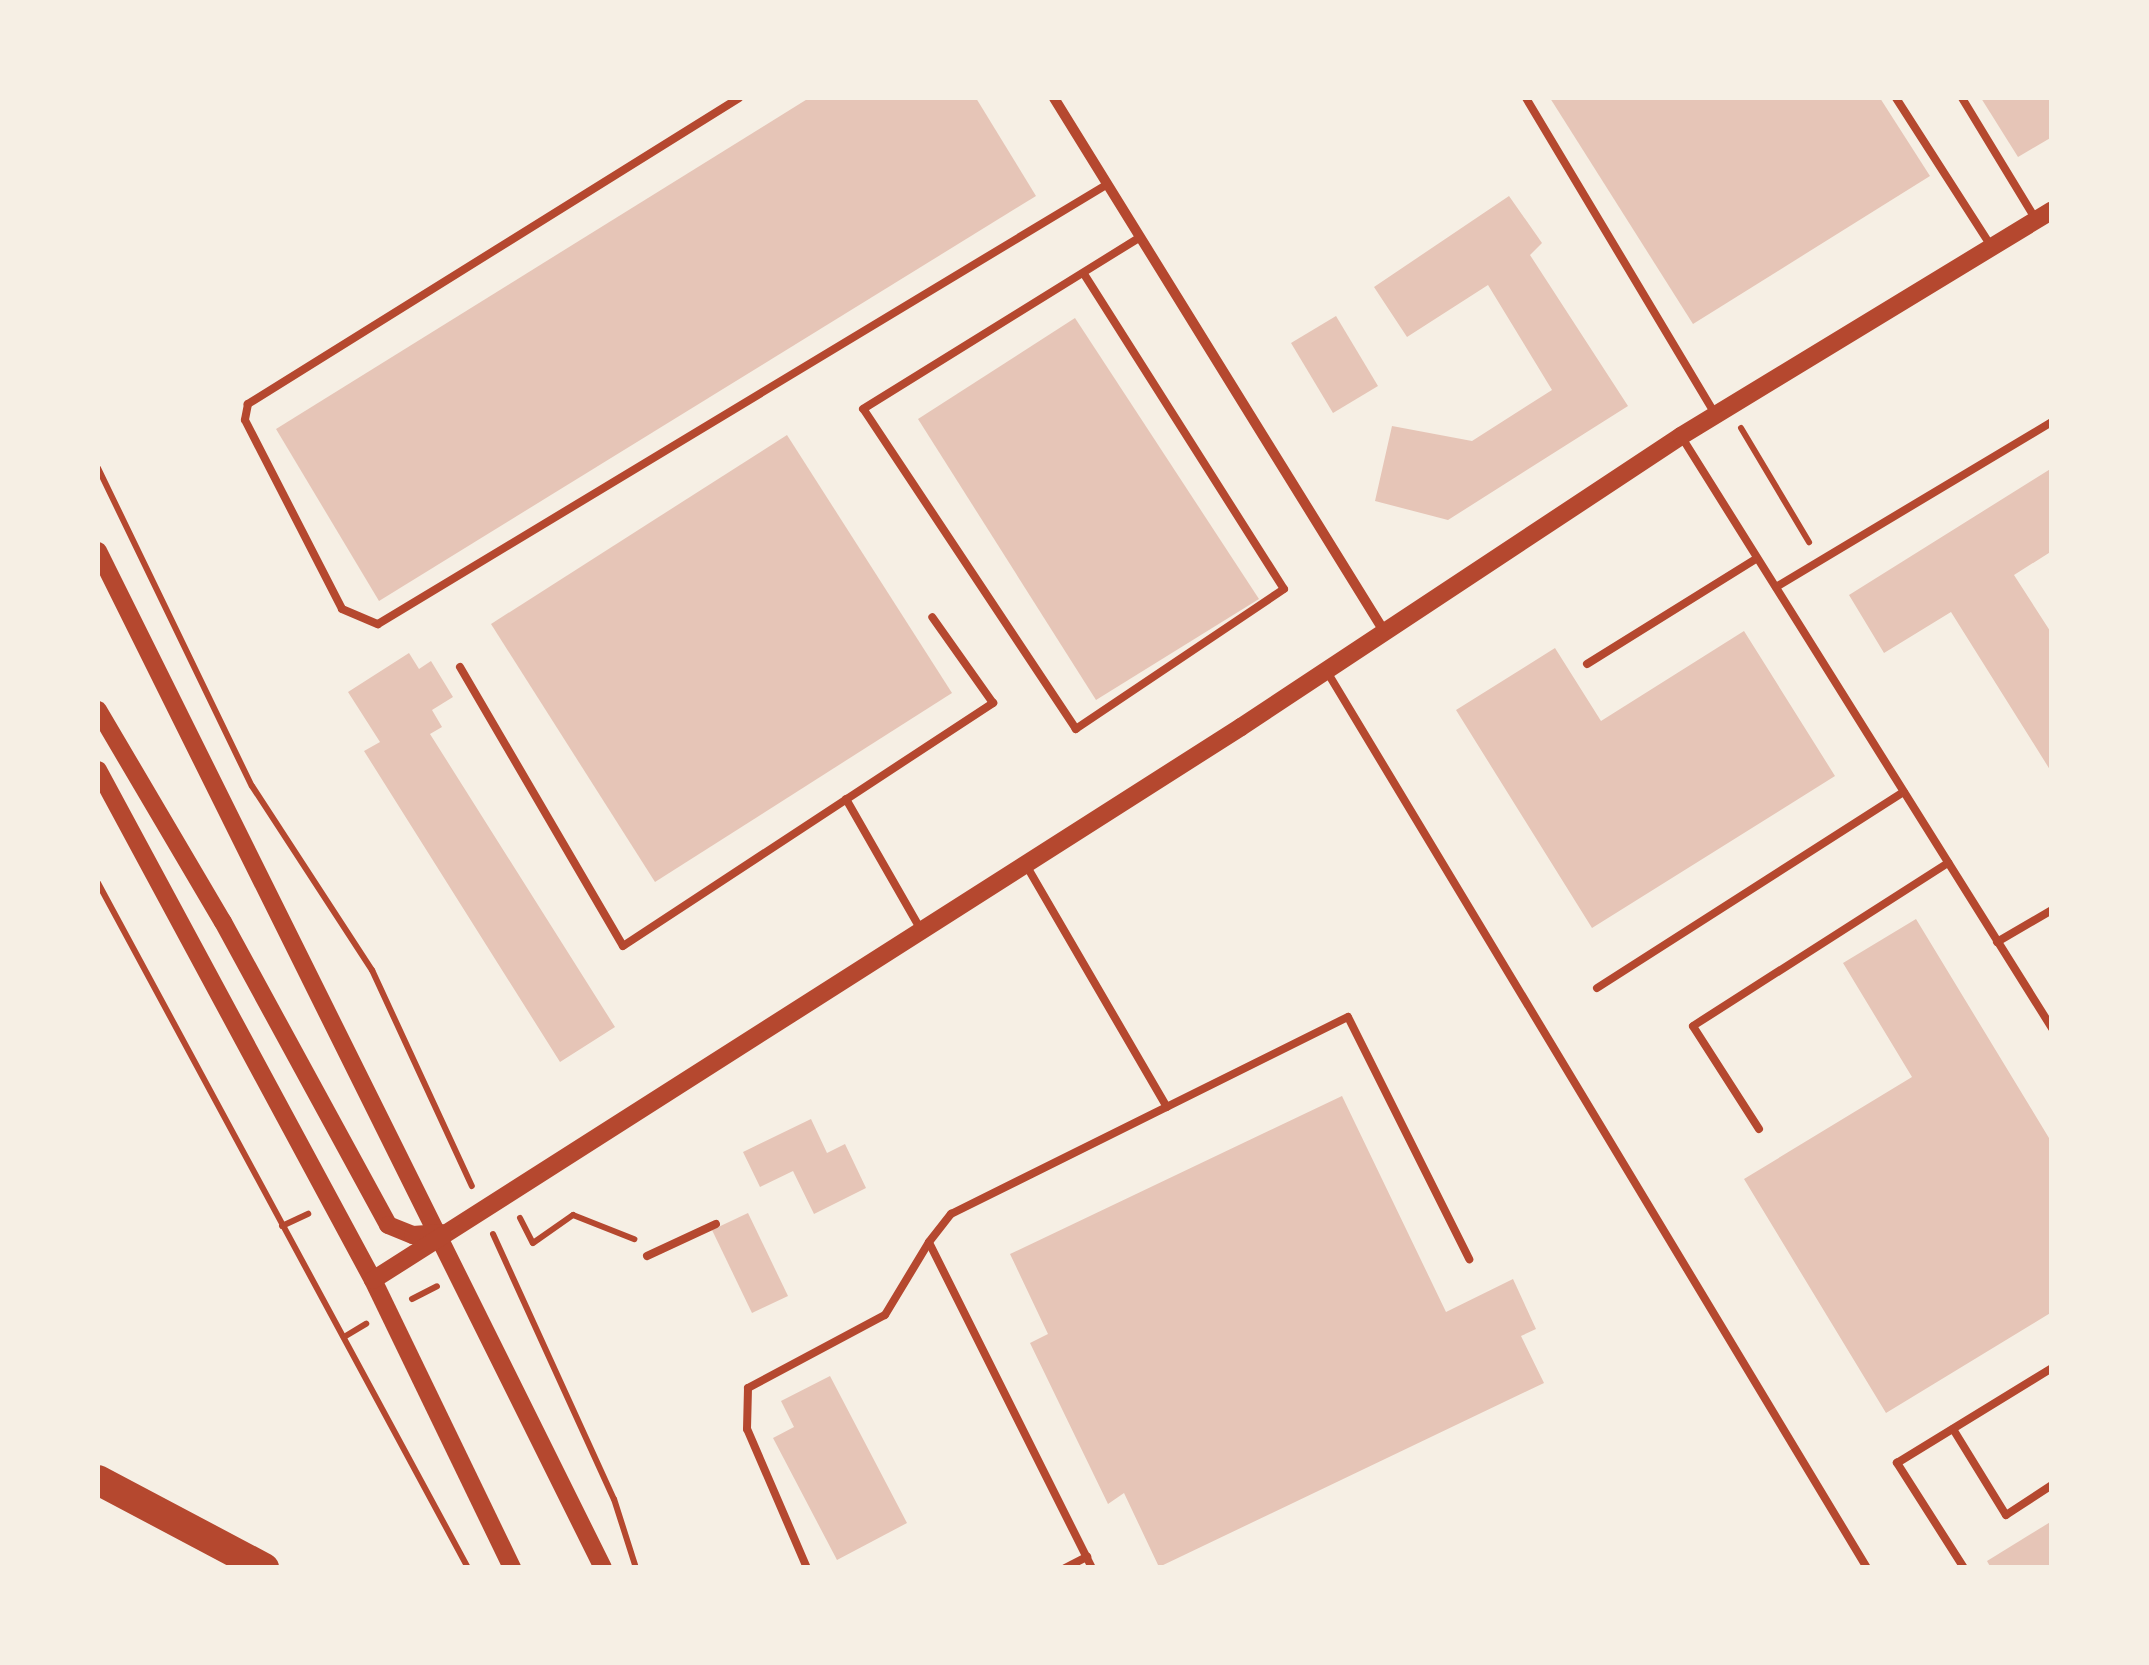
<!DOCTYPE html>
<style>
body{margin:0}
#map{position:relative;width:2149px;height:1665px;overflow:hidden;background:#f6efe4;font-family:"Fira Sans Condensed",sans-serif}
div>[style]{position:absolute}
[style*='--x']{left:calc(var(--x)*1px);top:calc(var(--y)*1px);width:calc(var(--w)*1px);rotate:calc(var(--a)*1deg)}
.building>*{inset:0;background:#e6c5b7}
.path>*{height:6px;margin:-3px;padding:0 3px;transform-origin:3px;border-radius:3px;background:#b5482f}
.service>*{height:8px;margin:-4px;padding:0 4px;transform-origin:4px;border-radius:4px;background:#b5482f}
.minor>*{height:10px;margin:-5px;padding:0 5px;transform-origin:5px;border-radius:5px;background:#b5482f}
.tertiary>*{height:18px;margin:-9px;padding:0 9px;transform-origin:9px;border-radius:9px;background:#b5482f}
.motorway>*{height:30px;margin:-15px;padding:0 15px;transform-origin:15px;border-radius:15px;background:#b5482f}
span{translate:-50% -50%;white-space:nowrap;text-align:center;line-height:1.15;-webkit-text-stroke:9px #f6efe4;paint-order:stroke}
.frame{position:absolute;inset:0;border:100px solid #f6efe4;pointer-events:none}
</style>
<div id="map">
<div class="building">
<i style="clip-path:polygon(809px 98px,976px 98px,1036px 196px,379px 601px,276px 429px)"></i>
<i style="clip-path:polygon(1550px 98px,1880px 98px,1930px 176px,1693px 324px)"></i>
<i style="clip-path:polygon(1981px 98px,2052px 98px,2052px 137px,2018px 157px)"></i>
<i style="clip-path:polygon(1509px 196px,1542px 243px,1530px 255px,1628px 406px,1448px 520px,1375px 501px,1392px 426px,1472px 441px,1552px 390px,1488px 285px,1407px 337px,1374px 287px)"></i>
<i style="clip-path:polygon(1336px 316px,1378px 386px,1333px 413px,1291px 343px)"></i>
<i style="clip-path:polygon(1075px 318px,1259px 599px,1096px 700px,918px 419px)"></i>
<i style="clip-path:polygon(787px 435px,952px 693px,655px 882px,491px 624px)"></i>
<i style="clip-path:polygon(2052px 468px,2052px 551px,2014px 575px,2052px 634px,2052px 773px,1951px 612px,1884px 653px,1849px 595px)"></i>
<i style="clip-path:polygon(1744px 631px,1835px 776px,1592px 928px,1456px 710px,1555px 648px,1601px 721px)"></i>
<i style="clip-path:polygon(409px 653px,419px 669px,431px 661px,453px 697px,432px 710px,442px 727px,430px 734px,615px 1027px,560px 1062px,364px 751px,380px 742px,348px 692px)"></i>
<i style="clip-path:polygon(1916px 919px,2052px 1143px,2052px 1312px,1886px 1413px,1744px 1179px,1912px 1077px,1843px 963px)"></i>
<i style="clip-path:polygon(1342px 1096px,1446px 1312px,1513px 1279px,1536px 1329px,1521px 1336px,1544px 1383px,1159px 1567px,1124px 1493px,1108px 1504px,1030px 1343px,1048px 1334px,1010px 1254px)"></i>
<i style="clip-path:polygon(811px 1119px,827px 1153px,845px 1144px,866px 1188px,814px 1214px,793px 1171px,760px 1187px,743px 1152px)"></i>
<i style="clip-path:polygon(748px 1213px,788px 1296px,752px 1313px,712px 1230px)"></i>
<i style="clip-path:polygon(830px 1376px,907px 1523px,837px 1560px,773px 1438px,794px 1427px,781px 1401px)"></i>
<i style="clip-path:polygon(2052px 1521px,2052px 1568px,1991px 1568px,1987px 1561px)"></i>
</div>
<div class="path">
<i style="--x:1741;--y:428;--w:133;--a:59.2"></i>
<i style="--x:98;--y:468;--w:353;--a:64.2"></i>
<i style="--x:252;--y:786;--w:220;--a:56.9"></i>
<i style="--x:372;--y:970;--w:238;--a:65.2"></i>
<i style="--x:98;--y:883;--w:779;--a:61.62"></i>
<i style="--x:520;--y:1218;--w:28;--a:63"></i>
<i style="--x:533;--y:1243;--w:49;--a:-35"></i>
<i style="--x:573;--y:1215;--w:66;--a:21.5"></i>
<i style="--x:282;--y:1226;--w:29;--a:-25"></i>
<i style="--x:493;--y:1234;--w:291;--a:65.5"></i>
<i style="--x:614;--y:1499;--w:72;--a:72.3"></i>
<i style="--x:412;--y:1299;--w:28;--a:-27"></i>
<i style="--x:344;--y:1337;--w:26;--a:-31"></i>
</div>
<div class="service">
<i style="--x:739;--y:98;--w:579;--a:148.07"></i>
<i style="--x:248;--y:404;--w:16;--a:101"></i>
<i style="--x:245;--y:420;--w:212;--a:62.8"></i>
<i style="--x:342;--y:609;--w:39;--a:23"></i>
<i style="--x:378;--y:624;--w:850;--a:-31.09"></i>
<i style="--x:1526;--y:98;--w:370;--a:59.1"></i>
<i style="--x:1896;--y:98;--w:176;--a:57.3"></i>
<i style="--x:1962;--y:98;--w:140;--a:58.7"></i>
<i style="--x:1084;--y:274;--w:373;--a:57.6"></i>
<i style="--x:1284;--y:589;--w:251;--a:146.1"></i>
<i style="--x:1076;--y:729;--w:384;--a:-123.6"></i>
<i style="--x:863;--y:409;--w:325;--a:-31.8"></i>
<i style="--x:1681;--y:436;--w:699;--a:57.93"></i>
<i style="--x:1776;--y:587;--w:322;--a:-30.9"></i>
<i style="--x:1587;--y:664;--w:200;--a:-31.9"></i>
<i style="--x:460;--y:667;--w:323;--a:59.7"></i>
<i style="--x:623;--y:946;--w:443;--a:-33.3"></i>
<i style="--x:993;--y:703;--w:105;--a:-125.3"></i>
<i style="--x:1326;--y:670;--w:1048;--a:58.93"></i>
<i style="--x:846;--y:799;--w:149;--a:60.2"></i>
<i style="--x:1026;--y:865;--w:280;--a:59.8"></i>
<i style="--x:1997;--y:942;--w:64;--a:-30.2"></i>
<i style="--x:1597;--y:988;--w:364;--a:-32.6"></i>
<i style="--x:1759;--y:1129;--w:122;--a:-122.7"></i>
<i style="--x:1693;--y:1026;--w:303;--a:-32.6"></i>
<i style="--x:647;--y:1256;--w:76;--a:-24.9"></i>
<i style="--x:1953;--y:1429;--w:101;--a:58.4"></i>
<i style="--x:2006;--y:1515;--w:55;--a:-33.1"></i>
<i style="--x:807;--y:1568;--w:151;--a:-113.3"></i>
<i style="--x:747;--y:1429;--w:41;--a:-88.6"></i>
<i style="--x:748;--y:1388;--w:155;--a:-28.1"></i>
<i style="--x:885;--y:1315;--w:85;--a:-58.9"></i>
<i style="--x:1065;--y:1568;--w:25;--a:-27"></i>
<i style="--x:1092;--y:1568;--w:364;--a:-116.6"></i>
<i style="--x:929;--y:1242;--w:36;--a:-52"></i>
<i style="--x:951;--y:1214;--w:443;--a:-26.4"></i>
<i style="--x:1348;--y:1017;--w:271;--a:63.4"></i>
<i style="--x:1964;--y:1568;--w:125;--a:-122.5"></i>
<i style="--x:1897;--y:1463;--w:182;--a:-31.5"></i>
</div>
<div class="minor">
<i style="--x:1054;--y:98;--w:627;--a:58.24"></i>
</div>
<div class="tertiary">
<i style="--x:98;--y:551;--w:1135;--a:63.59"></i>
<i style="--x:98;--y:710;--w:246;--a:59.5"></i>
<i style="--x:223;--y:922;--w:345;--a:61.4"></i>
<i style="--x:388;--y:1225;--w:27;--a:22"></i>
<i style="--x:413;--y:1235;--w:28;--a:-4"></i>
<i style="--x:98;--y:770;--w:579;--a:61.67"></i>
<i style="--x:373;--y:1280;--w:320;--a:64.2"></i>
<i style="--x:373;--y:1280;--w:1029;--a:-32.5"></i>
<i style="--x:1241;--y:727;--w:528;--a:-33.48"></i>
<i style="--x:1681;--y:436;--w:434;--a:-31.3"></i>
</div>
<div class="motorway">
<i style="--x:98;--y:1480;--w:188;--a:27.9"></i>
</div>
<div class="frame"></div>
</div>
